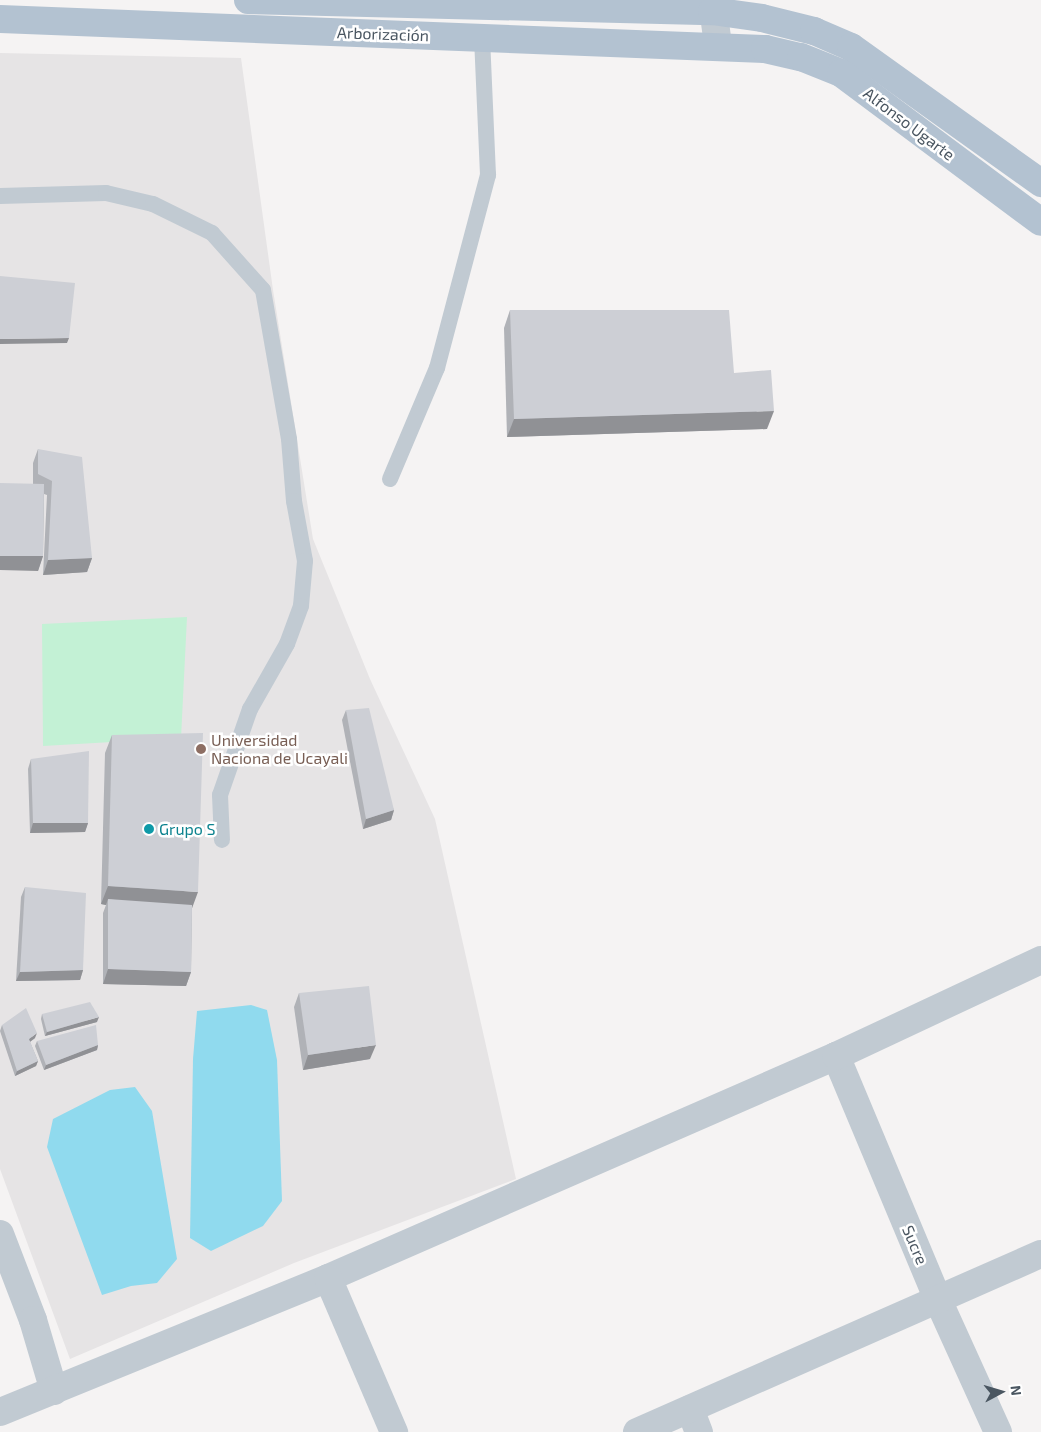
<!DOCTYPE html>
<meta charset="utf-8">
<style>
body{margin:0}
#map{position:relative;width:1041px;height:1432px;overflow:hidden;background:#f5f3f3;font-family:"Exo 2",sans-serif}
div>[style]{position:absolute}
[style*='--x']{left:calc(var(--x)*1px);top:calc(var(--y)*1px);width:calc(var(--w)*1px);rotate:calc(var(--a)*1deg)}
.education>*{inset:0;background:#e6e4e5}
.green>*{inset:0;background:#c3f1d5}
.water>*{inset:0;background:#90daee}
.lane>*{height:16px;margin:-8px;padding:0 8px;transform-origin:8px;border-radius:8px;background:#c1cad2}
.street>*{height:28px;margin:-14px;padding:0 14px;transform-origin:14px;border-radius:14px;background:#c1cad2}
.primary>*{height:28px;margin:-14px;padding:0 14px;transform-origin:14px;border-radius:14px;background:#b3c2d1}
.wall>*{inset:0;background:#b0b2b7}
.shaded-wall>*{inset:0;background:#909195}
.building>*{inset:0;background:#cdcfd5}
.dots>*{width:14px;height:14px;translate:-50% -50%;box-sizing:border-box;border:2px solid #fff;border-radius:50%}
span{translate:-50% -50%;white-space:nowrap;text-align:center;line-height:1.15;-webkit-text-stroke:5px #fff;paint-order:stroke}
.street-label{font-size:16px;color:#4a5661}
.education-label{font-size:16px;color:#785e54}
.left{translate:0 -50%;text-align:left}
.culture-label{font-size:16px;color:#0d838f}
.north{position:absolute;left:976px;top:1367px;width:50px;height:50px;-webkit-text-stroke:4px #fff;paint-order:stroke;rotate:84deg;font-size:14px;font-weight:700;line-height:20px;text-align:center;color:#4a5661}
.north::after{content:'';display:block;margin:auto;width:18px;height:22px;background:#4a5661;clip-path:polygon(50% 0,100% 100%,50% 72%,0 100%)}
</style>
<div id="map">
<div class="education">
<i style="clip-path:polygon(0 53px,241px 58px,273px 290px,313px 539px,370px 679px,435px 819px,516px 1179px,294px 1263px,70px 1359px,0 1169px)"></i>
</div>
<div class="green">
<i style="clip-path:polygon(187px 617px,181px 738px,43px 746px,42px 624px)"></i>
</div>
<div class="water">
<i style="clip-path:polygon(251px 1005px,267px 1010px,277px 1060px,282px 1201px,263px 1226px,211px 1251px,190px 1238px,193px 1059px,197px 1011px)"></i>
<i style="clip-path:polygon(135px 1087px,152px 1111px,177px 1259px,157px 1283px,131px 1286px,102px 1295px,47px 1147px,53px 1119px,110px 1090px)"></i>
</div>
<div class="lane">
<i style="--x:0;--y:196;--w:106;--a:-1.6"></i>
<i style="--x:106;--y:193;--w:48;--a:13.2"></i>
<i style="--x:153;--y:204;--w:66;--a:26.2"></i>
<i style="--x:212;--y:233;--w:76;--a:48.2"></i>
<i style="--x:263;--y:290;--w:151;--a:80.1"></i>
<i style="--x:289;--y:439;--w:62;--a:85.4"></i>
<i style="--x:294;--y:501;--w:61;--a:79.6"></i>
<i style="--x:305;--y:561;--w:45;--a:95.1"></i>
<i style="--x:301;--y:606;--w:40;--a:110.2"></i>
<i style="--x:287;--y:644;--w:75;--a:119.6"></i>
<i style="--x:250;--y:709;--w:91;--a:109.2"></i>
<i style="--x:220;--y:795;--w:45;--a:87.5"></i>
<i style="--x:390;--y:479;--w:121;--a:-67.1"></i>
<i style="--x:437;--y:368;--w:200;--a:-75.2"></i>
<i style="--x:488;--y:175;--w:137;--a:-92.5"></i>
</div>
<div class="street">
<i style="--x:712;--y:0;--w:45;--a:82.4"></i>
<i style="--x:836;--y:1056;--w:267;--a:67.3"></i>
<i style="--x:939;--y:1302;--w:143;--a:65.6"></i>
<i style="--x:0;--y:1234;--w:92;--a:69"></i>
<i style="--x:33;--y:1320;--w:74;--a:73.5"></i>
<i style="--x:328;--y:1278;--w:554;--a:-23.61"></i>
<i style="--x:836;--y:1056;--w:226;--a:-25.1"></i>
<i style="--x:690;--y:1409;--w:25;--a:69"></i>
<i style="--x:0;--y:1412;--w:354;--a:-22.2"></i>
<i style="--x:328;--y:1278;--w:168;--a:66.8"></i>
<i style="--x:637;--y:1432;--w:441;--a:-23.8"></i>
</div>
<div class="primary">
<i style="--x:248;--y:0;--w:464;--a:1.4"></i>
<i style="--x:712;--y:11;--w:50;--a:8"></i>
<i style="--x:762;--y:18;--w:54;--a:14"></i>
<i style="--x:814;--y:31;--w:40;--a:23.4"></i>
<i style="--x:851;--y:47;--w:234;--a:35.6"></i>
<i style="--x:0;--y:19;--w:766;--a:2.25"></i>
<i style="--x:765;--y:49;--w:37;--a:13"></i>
<i style="--x:801;--y:57;--w:43;--a:21.8"></i>
<i style="--x:841;--y:73;--w:249;--a:36.7"></i>
</div>
<div class="wall">
<i style="clip-path:polygon(510px 310px,734px 373px,767px 429px,507px 437px,504px 328px)"></i>
<i style="clip-path:polygon(38px 449px,92px 558px,87px 572px,43px 575px,47px 495px,44px 494px,43px 556px,38px 571px,33px 484px,33px 463px)"></i>
<i style="clip-path:polygon(346px 710px,394px 810px,391px 820px,363px 829px,342px 720px)"></i>
<i style="clip-path:polygon(112px 735px,192px 909px,191px 972px,186px 986px,103px 984px,103px 913px,106px 905px,101px 904px,105px 753px)"></i>
<i style="clip-path:polygon(31px 759px,88px 823px,85px 832px,30px 833px,28px 769px)"></i>
<i style="clip-path:polygon(25px 887px,83px 970px,80px 980px,16px 981px,21px 897px)"></i>
<i style="clip-path:polygon(299px 993px,370px 1059px,303px 1070px,294px 1007px)"></i>
<i style="clip-path:polygon(42px 1014px,97px 1022px,45px 1036px,41px 1019px)"></i>
<i style="clip-path:polygon(2px 1025px,35px 1038px,30px 1042px,38px 1061px,36px 1066px,15px 1076px,0 1031px)"></i>
<i style="clip-path:polygon(37px 1041px,98px 1045px,97px 1050px,44px 1070px,35px 1046px)"></i>
</div>
<div class="shaded-wall">
<i style="clip-path:polygon(69px 338px,67px 343px,0 344px,0 339px)"></i>
<i style="clip-path:polygon(774px 411px,767px 429px,507px 437px,514px 419px)"></i>
<i style="clip-path:polygon(0 556px,43px 556px,38px 571px,0 570px)"></i>
<i style="clip-path:polygon(92px 558px,87px 572px,43px 575px,48px 560px)"></i>
<i style="clip-path:polygon(394px 810px,391px 820px,363px 829px,366px 819px)"></i>
<i style="clip-path:polygon(33px 823px,88px 823px,85px 832px,30px 833px)"></i>
<i style="clip-path:polygon(108px 886px,198px 892px,191px 911px,108px 899px,106px 905px,101px 904px)"></i>
<i style="clip-path:polygon(108px 969px,191px 972px,186px 986px,103px 984px)"></i>
<i style="clip-path:polygon(83px 970px,80px 980px,16px 981px,20px 972px)"></i>
<i style="clip-path:polygon(99px 1017px,97px 1022px,45px 1036px,47px 1032px)"></i>
<i style="clip-path:polygon(37px 1033px,35px 1038px,27px 1044px,29px 1039px)"></i>
<i style="clip-path:polygon(98px 1045px,97px 1050px,44px 1070px,46px 1065px)"></i>
<i style="clip-path:polygon(376px 1045px,370px 1059px,303px 1070px,308px 1055px)"></i>
<i style="clip-path:polygon(38px 1061px,36px 1066px,15px 1076px,17px 1071px)"></i>
</div>
<div class="building">
<i style="clip-path:polygon(0 276px,75px 283px,69px 338px,0 339px)"></i>
<i style="clip-path:polygon(510px 310px,729px 310px,734px 373px,771px 370px,774px 411px,514px 419px)"></i>
<i style="clip-path:polygon(38px 449px,82px 457px,92px 558px,48px 560px,52px 481px,38px 474px)"></i>
<i style="clip-path:polygon(0 483px,44px 484px,43px 556px,0 556px)"></i>
<i style="clip-path:polygon(369px 708px,394px 810px,366px 819px,346px 710px)"></i>
<i style="clip-path:polygon(203px 733px,198px 892px,108px 886px,112px 735px)"></i>
<i style="clip-path:polygon(89px 751px,88px 823px,33px 823px,31px 759px)"></i>
<i style="clip-path:polygon(25px 887px,86px 893px,83px 970px,20px 972px)"></i>
<i style="clip-path:polygon(108px 899px,192px 905px,191px 972px,108px 969px)"></i>
<i style="clip-path:polygon(369px 986px,376px 1045px,308px 1055px,299px 993px)"></i>
<i style="clip-path:polygon(90px 1002px,99px 1017px,47px 1032px,42px 1014px)"></i>
<i style="clip-path:polygon(26px 1008px,37px 1033px,29px 1039px,38px 1061px,17px 1071px,2px 1025px)"></i>
<i style="clip-path:polygon(96px 1025px,98px 1045px,46px 1065px,37px 1041px)"></i>
</div>
<div class="dots">
<i style="left:201px;top:749px;background:#8d6e63"></i>
<i style="left:149px;top:829px;background:#0f9aa8"></i>
</div>
<div class="street-label">
<span style="left:383px;top:34px;rotate:2deg">Arborización</span>
<span style="left:909px;top:124px;rotate:37deg">Alfonso Ugarte</span>
<span style="left:915px;top:1245px;rotate:67deg">Sucre</span>
</div>
<div class="education-label">
<span class="left" style="left:211px;top:749px">Universidad<br>Naciona de Ucayali</span>
</div>
<div class="culture-label">
<span class="left" style="left:159px;top:829px">Grupo S</span>
</div>
<div class="north">N</div>
</div>
